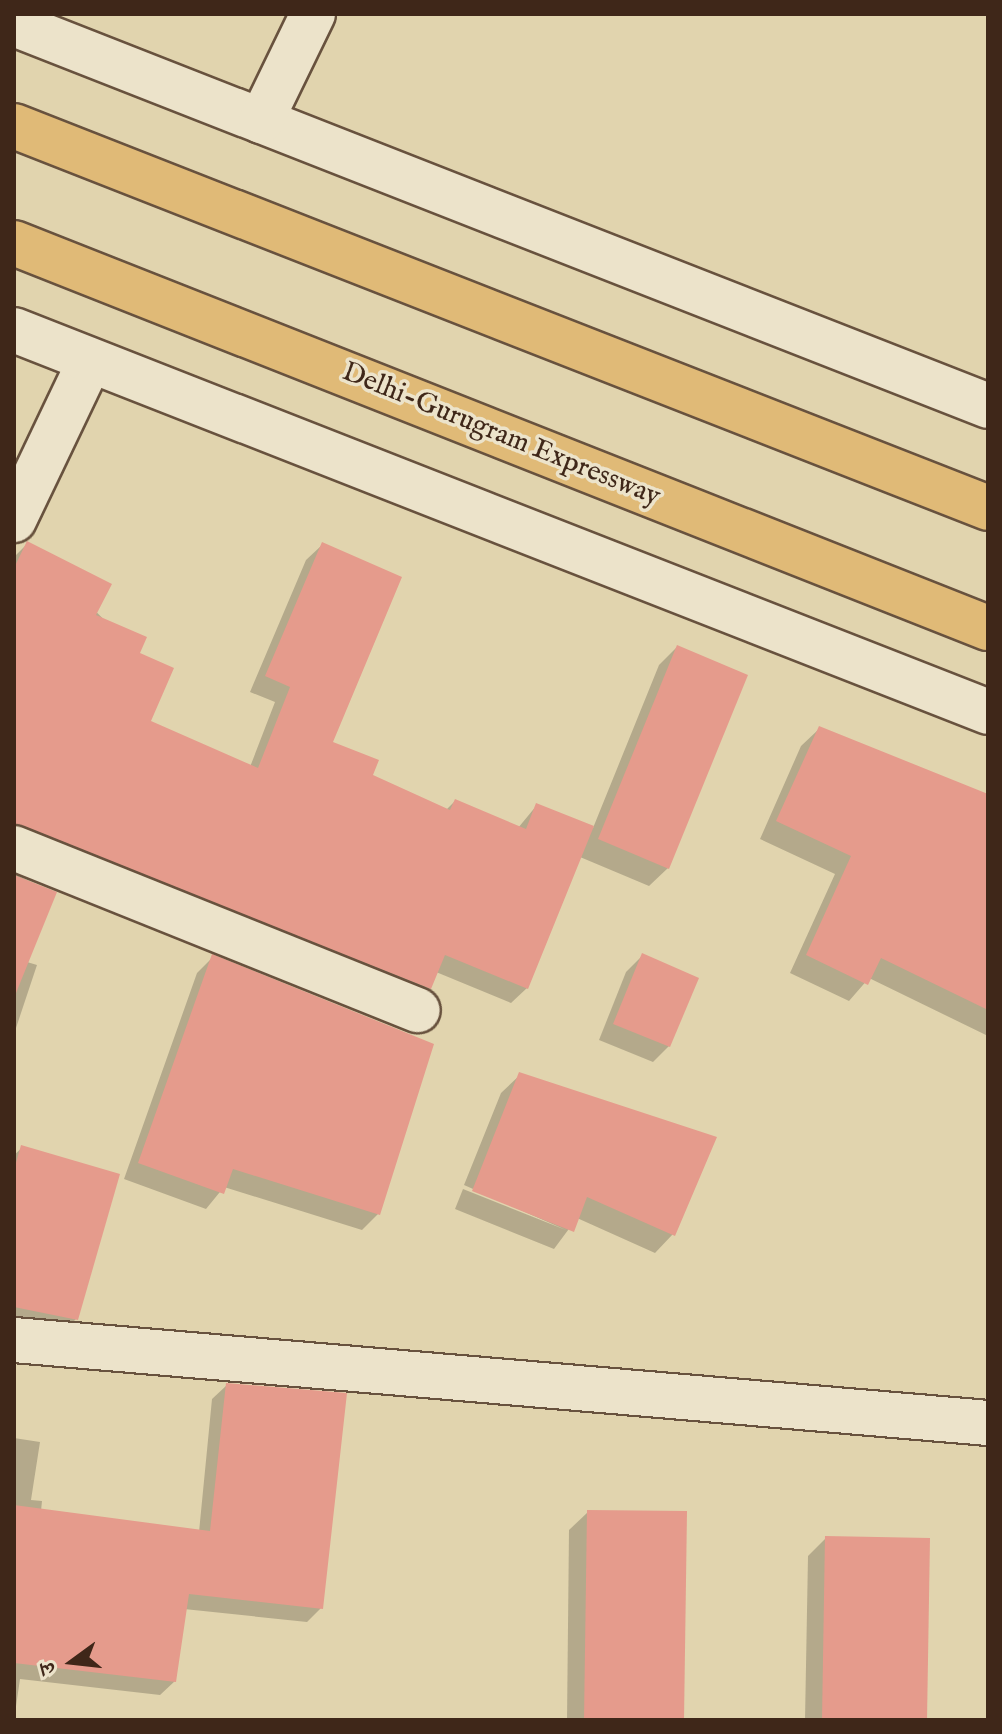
<!DOCTYPE html>
<meta charset="utf-8">
<style>
body{margin:0}
#map{position:relative;width:1002px;height:1734px;overflow:hidden;background:#e1d4ae;font-family:"IM FELL English","Noto Serif Devanagari",serif}
div>[style]{position:absolute}
[style*='--x']{left:calc(var(--x)*1px);top:calc(var(--y)*1px);width:calc(var(--w)*1px);rotate:calc(var(--a)*1deg)}
.shadow>*{inset:0;background:#0003}
.building>*{inset:0;background:#e59b8c}
.roads{filter:drop-shadow(2px 0 #68523e) drop-shadow(-2px 0 #68523e) drop-shadow(0 2px #68523e) drop-shadow(0 -2px #68523e)}
.street>*{height:44px;margin:-22px;padding:0 22px;transform-origin:22px;border-radius:22px;background:#ece3ca}
.secondary>*{height:44px;margin:-22px;padding:0 22px;transform-origin:22px;border-radius:22px;background:#ece3ca}
.highway>*{height:44px;margin:-22px;padding:0 22px;transform-origin:22px;border-radius:22px;background:#e0ba77}
span{translate:-50% -50%;white-space:nowrap;text-align:center;line-height:1.15;-webkit-text-stroke:7px #ece3ca;paint-order:stroke}
.street-label{font-size:28px;color:#3f2719}
.frame{position:absolute;inset:0;border:16px solid #3f2719;pointer-events:none}
.north{position:absolute;left:32px;top:1622px;width:80px;height:80px;-webkit-text-stroke:6px #ece3ca;paint-order:stroke;rotate:255deg;font-size:22px;font-weight:700;line-height:32px;text-align:center;color:#3f2719}
.north::after{content:'';display:block;margin:auto;width:28px;height:36px;background:#3f2719;clip-path:polygon(50% 0,100% 100%,50% 72%,0 100%)}
</style>
<div id="map">
<div class="shadow">
<i style="clip-path:polygon(28px 543px,138px 654px,148px 722px,250px 767px,275px 702px,250px 692px,306px 560px,322px 545px,331px 743px,370px 776px,446px 810px,455px 801px,518px 828px,537px 805px,593px 828px,659px 665px,677px 647px,668px 868px,649px 886px,580px 857px,527px 988px,511px 1003px,436px 972px,413px 1004px,14px 846px,14px 557px)"></i>
<i style="clip-path:polygon(819px 729px,988px 798px,988px 1036px,869px 978px,849px 1001px,790px 973px,835px 874px,760px 839px,801px 746px)"></i>
<i style="clip-path:polygon(14px 874px,54px 893px,27px 962px,37px 965px,14px 1034px)"></i>
<i style="clip-path:polygon(642px 956px,669px 1046px,653px 1062px,599px 1040px,626px 972px)"></i>
<i style="clip-path:polygon(213px 957px,378px 1214px,362px 1230px,224px 1187px,206px 1209px,124px 1179px,197px 973px)"></i>
<i style="clip-path:polygon(520px 1075px,673px 1234px,655px 1253px,577px 1218px,554px 1249px,455px 1209px,463px 1189px,566px 1230px,464px 1185px,501px 1093px)"></i>
<i style="clip-path:polygon(22px 1148px,76px 1319px,58px 1337px,14px 1327px,14px 1155px)"></i>
<i style="clip-path:polygon(227px 1385px,321px 1608px,307px 1622px,184px 1609px,175px 1681px,160px 1695px,20px 1679px,14px 1720px,14px 1438px,40px 1442px,31px 1500px,42px 1501px,41px 1511px,199px 1532px,212px 1399px)"></i>
<i style="clip-path:polygon(588px 1512px,682px 1720px,567px 1720px,569px 1530px)"></i>
<i style="clip-path:polygon(826px 1538px,925px 1720px,805px 1720px,808px 1556px)"></i>
</div>
<div class="building">
<i style="clip-path:polygon(27px 541px,112px 584px,96px 615px,147px 637px,140px 653px,174px 668px,151px 721px,258px 768px,290px 687px,265px 676px,322px 542px,402px 577px,333px 742px,379px 760px,373px 775px,450px 810px,455px 799px,526px 829px,536px 803px,594px 826px,528px 989px,445px 955px,431px 989px,14px 824px,14px 568px)"></i>
<i style="clip-path:polygon(677px 645px,748px 675px,669px 869px,598px 839px)"></i>
<i style="clip-path:polygon(819px 726px,988px 794px,988px 1010px,881px 958px,868px 985px,806px 955px,851px 856px,776px 821px)"></i>
<i style="clip-path:polygon(14px 875px,57px 892px,16px 993px,14px 993px)"></i>
<i style="clip-path:polygon(642px 953px,699px 978px,670px 1047px,613px 1024px)"></i>
<i style="clip-path:polygon(212px 954px,434px 1044px,380px 1215px,233px 1169px,224px 1194px,138px 1163px)"></i>
<i style="clip-path:polygon(519px 1072px,717px 1137px,675px 1236px,587px 1197px,574px 1232px,472px 1191px)"></i>
<i style="clip-path:polygon(21px 1145px,120px 1174px,78px 1320px,14px 1307px,14px 1170px)"></i>
<i style="clip-path:polygon(226px 1383px,347px 1393px,323px 1609px,189px 1594px,176px 1682px,14px 1663px,14px 1505px,210px 1531px)"></i>
<i style="clip-path:polygon(587px 1510px,687px 1511px,684px 1720px,584px 1720px)"></i>
<i style="clip-path:polygon(825px 1536px,930px 1538px,927px 1720px,822px 1720px)"></i>
</div>
<div class="roads">
<div class="street">
<i style="--x:14;--y:520;--w:176;--a:-64.5"></i>
<i style="--x:14;--y:848;--w:435;--a:21.9"></i>
<i style="--x:14;--y:1340;--w:978;--a:4.87"></i>
</div>
<div class="secondary">
<i style="--x:14;--y:24;--w:1046;--a:21.41"></i>
<i style="--x:261;--y:121;--w:119;--a:-64.1"></i>
<i style="--x:14;--y:330;--w:1046;--a:21.41"></i>
</div>
<div class="highway">
<i style="--x:14;--y:126;--w:1046;--a:21.41"></i>
<i style="--x:14;--y:243;--w:1047;--a:21.57"></i>
</div>
</div>
<div class="street-label">
<span style="left:501px;top:435px;rotate:22deg">Delhi-Gurugram Expressway</span>
</div>
<div class="frame"></div>
<div class="north">उ</div>
</div>
